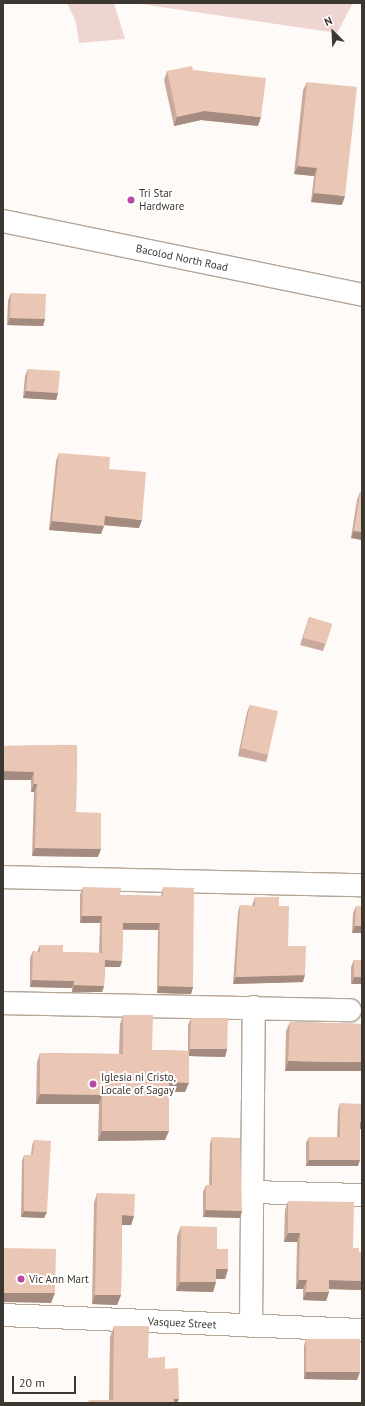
<!DOCTYPE html>
<style>
body{margin:0}
#map{position:relative;width:365px;height:1406px;overflow:hidden;background:#fefaf7;font-family:"PT Sans",sans-serif}
div>[style]{position:absolute}
[style*='--x']{left:calc(var(--x)*1px);top:calc(var(--y)*1px);width:calc(var(--w)*1px);rotate:calc(var(--a)*1deg)}
.green>*{inset:0;background:#efd5d1}
.roads{filter:drop-shadow(1px 0 #b4a597) drop-shadow(-1px 0 #b4a597) drop-shadow(0 1px #b4a597) drop-shadow(0 -1px #b4a597)}
.minor>*{height:22px;margin:-11px;padding:0 11px;transform-origin:11px;border-radius:11px;background:#fff}
.highway>*{height:22px;margin:-11px;padding:0 11px;transform-origin:11px;border-radius:11px;background:#fff}
.wall>*{inset:0;background:#c9aa9c}
.shaded-wall>*{inset:0;background:#a48b7f}
.building>*{inset:0;background:#eac6b5}
.dots>*{width:11px;height:11px;translate:-50% -50%;box-sizing:border-box;border:2px solid #fff;border-radius:50%}
span{translate:-50% -50%;white-space:nowrap;text-align:center;line-height:1.15;-webkit-text-stroke:4px #fff;paint-order:stroke}
.poi-label{font-size:11px;color:#3d3731}
.left{translate:0 -50%;text-align:left}
.street-label{font-size:11px;color:#3d3731}
.frame{position:absolute;inset:0;border:4px solid #3d3731;pointer-events:none}
.north{position:absolute;left:313px;top:12px;width:40px;height:40px;-webkit-text-stroke:3px #fff;paint-order:stroke;rotate:336deg;font-size:11px;font-weight:700;line-height:16px;text-align:center;color:#3d3731}
.north::after{content:'';display:block;margin:auto;width:14px;height:18px;background:#3d3731;clip-path:polygon(50% 0,100% 100%,50% 72%,0 100%)}
.scale{position:absolute;left:12px;top:1376px;width:64px;height:18px;box-sizing:border-box;border:2px solid #3d3731;border-top:0;padding-left:5px;font-size:12px;line-height:14px;white-space:nowrap;color:#3d3731;-webkit-text-stroke:3px #fff;paint-order:stroke}
</style>
<div id="map">
<div class="green">
<i style="clip-path:polygon(67px 3px,114px 3px,125px 39px,79px 43px,76px 22px)"></i>
<i style="clip-path:polygon(134px 3px,353px 3px,337px 33px)"></i>
</div>
<div class="roads">
<div class="minor">
<i style="--x:3;--y:877;--w:359;--a:1.3"></i>
<i style="--x:3;--y:1003;--w:347;--a:1.2"></i>
<i style="--x:252;--y:1192;--w:110;--a:1.6"></i>
<i style="--x:3;--y:1315;--w:359;--a:2.4"></i>
<i style="--x:251;--y:1326;--w:319;--a:-89.5"></i>
</div>
<div class="highway">
<i style="--x:3;--y:221;--w:367;--a:11.6"></i>
</div>
</div>
<div class="wall">
<i style="clip-path:polygon(193px 70px,258px 126px,201px 120px,174px 126px,164px 80px,167px 71px)"></i>
<i style="clip-path:polygon(307px 82px,342px 205px,311px 202px,314px 176px,294px 174px,303px 90px)"></i>
<i style="clip-path:polygon(11px 293px,45px 319px,43px 326px,7px 325px,8px 300px)"></i>
<i style="clip-path:polygon(28px 369px,58px 393px,56px 400px,23px 398px,25px 376px)"></i>
<i style="clip-path:polygon(59px 453px,109px 469px,139px 528px,104px 525px,101px 534px,49px 530px,56px 461px)"></i>
<i style="clip-path:polygon(360px 492px,362px 493px,362px 540px,351px 538px,357px 500px)"></i>
<i style="clip-path:polygon(309px 617px,332px 624px,323px 651px,300px 645px)"></i>
<i style="clip-path:polygon(250px 705px,268px 755px,266px 762px,238px 756px,247px 712px)"></i>
<i style="clip-path:polygon(77px 745px,76px 812px,98px 857px,32px 856px,34px 792px,31px 792px,31px 780px,3px 780px,3px 746px)"></i>
<i style="clip-path:polygon(83px 887px,120px 895px,161px 896px,163px 887px,193px 987px,191px 994px,157px 993px,158px 930px,123px 930px,122px 961px,120px 967px,105px 967px,104px 986px,102px 992px,72px 992px,72px 988px,30px 987px,30px 958px,33px 951px,37px 952px,40px 945px,63px 952px,99px 953px,100px 923px,80px 923px,80px 894px)"></i>
<i style="clip-path:polygon(255px 897px,279px 906px,288px 946px,303px 982px,233px 984px,238px 912px,240px 905px,252px 906px)"></i>
<i style="clip-path:polygon(356px 906px,362px 906px,362px 933px,352px 933px,353px 913px)"></i>
<i style="clip-path:polygon(354px 960px,362px 960px,351px 984px,351px 967px)"></i>
<i style="clip-path:polygon(123px 1015px,152px 1050px,188px 1051px,188px 1025px,191px 1018px,227px 1049px,225px 1057px,189px 1056px,185px 1092px,169px 1092px,165px 1140px,98px 1141px,99px 1104px,36px 1104px,37px 1062px,40px 1053px,119px 1054px,120px 1024px)"></i>
<i style="clip-path:polygon(290px 1022px,362px 1024px,285px 1071px,286px 1031px)"></i>
<i style="clip-path:polygon(340px 1103px,362px 1129px,360px 1129px,358px 1166px,306px 1166px,306px 1143px,309px 1137px,337px 1137px,338px 1110px)"></i>
<i style="clip-path:polygon(212px 1137px,242px 1211px,240px 1218px,203px 1217px,203px 1192px,206px 1185px,209px 1185px,210px 1144px)"></i>
<i style="clip-path:polygon(34px 1140px,47px 1212px,44px 1218px,21px 1217px,22px 1161px,24px 1155px,31px 1155px,32px 1146px)"></i>
<i style="clip-path:polygon(97px 1193px,134px 1216px,131px 1225px,122px 1225px,121px 1295px,117px 1305px,92px 1304px,94px 1203px)"></i>
<i style="clip-path:polygon(288px 1201px,353px 1248px,359px 1252px,362px 1252px,362px 1290px,329px 1289px,329px 1292px,326px 1301px,303px 1300px,303px 1289px,296px 1289px,297px 1242px,284px 1242px,285px 1210px)"></i>
<i style="clip-path:polygon(181px 1226px,217px 1249px,228px 1269px,225px 1279px,216px 1279px,216px 1282px,213px 1292px,176px 1291px,177px 1236px)"></i>
<i style="clip-path:polygon(114px 1326px,148px 1358px,165px 1369px,177px 1403px,88px 1403px,89px 1400px,109px 1400px,110px 1337px)"></i>
<i style="clip-path:polygon(306px 1339px,357px 1380px,304px 1379px,304px 1346px)"></i>
</div>
<div class="shaded-wall">
<i style="clip-path:polygon(204px 111px,261px 117px,258px 126px,201px 120px,174px 126px,177px 117px)"></i>
<i style="clip-path:polygon(298px 166px,317px 168px,314px 176px,294px 174px)"></i>
<i style="clip-path:polygon(314px 193px,345px 196px,342px 205px,311px 202px)"></i>
<i style="clip-path:polygon(10px 318px,45px 319px,43px 326px,7px 325px)"></i>
<i style="clip-path:polygon(26px 391px,58px 393px,56px 400px,23px 398px)"></i>
<i style="clip-path:polygon(105px 516px,142px 520px,139px 528px,102px 525px)"></i>
<i style="clip-path:polygon(52px 521px,104px 526px,101px 534px,49px 530px)"></i>
<i style="clip-path:polygon(354px 531px,362px 532px,362px 540px,351px 538px)"></i>
<i style="clip-path:polygon(3px 771px,34px 772px,31px 780px,3px 780px)"></i>
<i style="clip-path:polygon(34px 784px,37px 784px,34px 792px,31px 792px)"></i>
<i style="clip-path:polygon(35px 848px,101px 849px,98px 857px,32px 856px)"></i>
<i style="clip-path:polygon(82px 916px,102px 916px,100px 923px,80px 923px)"></i>
<i style="clip-path:polygon(123px 923px,160px 923px,158px 930px,120px 929px)"></i>
<i style="clip-path:polygon(355px 926px,362px 926px,362px 933px,352px 933px)"></i>
<i style="clip-path:polygon(105px 960px,122px 961px,120px 967px,102px 967px)"></i>
<i style="clip-path:polygon(305px 975px,303px 982px,233px 984px,236px 977px)"></i>
<i style="clip-path:polygon(354px 977px,362px 977px,362px 984px,351px 984px)"></i>
<i style="clip-path:polygon(32px 980px,74px 981px,72px 988px,30px 987px)"></i>
<i style="clip-path:polygon(74px 985px,104px 986px,102px 992px,72px 992px)"></i>
<i style="clip-path:polygon(159px 986px,193px 987px,191px 994px,157px 993px)"></i>
<i style="clip-path:polygon(190px 1049px,227px 1049px,225px 1057px,188px 1056px)"></i>
<i style="clip-path:polygon(288px 1061px,362px 1062px,362px 1071px,285px 1071px)"></i>
<i style="clip-path:polygon(169px 1082px,189px 1083px,185px 1092px,166px 1092px)"></i>
<i style="clip-path:polygon(40px 1094px,102px 1095px,99px 1104px,36px 1104px)"></i>
<i style="clip-path:polygon(360px 1122px,362px 1122px,362px 1129px,358px 1129px)"></i>
<i style="clip-path:polygon(102px 1131px,169px 1131px,165px 1140px,98px 1141px)"></i>
<i style="clip-path:polygon(309px 1160px,360px 1160px,358px 1166px,306px 1166px)"></i>
<i style="clip-path:polygon(206px 1210px,242px 1211px,240px 1218px,203px 1217px)"></i>
<i style="clip-path:polygon(24px 1211px,47px 1212px,44px 1218px,21px 1217px)"></i>
<i style="clip-path:polygon(122px 1215px,134px 1216px,131px 1225px,118px 1225px)"></i>
<i style="clip-path:polygon(288px 1233px,300px 1233px,297px 1242px,284px 1242px)"></i>
<i style="clip-path:polygon(216px 1269px,228px 1269px,225px 1279px,213px 1279px)"></i>
<i style="clip-path:polygon(299px 1280px,307px 1280px,303px 1289px,296px 1289px)"></i>
<i style="clip-path:polygon(329px 1280px,362px 1281px,362px 1290px,326px 1289px)"></i>
<i style="clip-path:polygon(180px 1282px,216px 1282px,213px 1292px,176px 1291px)"></i>
<i style="clip-path:polygon(306px 1292px,329px 1292px,326px 1301px,303px 1300px)"></i>
<i style="clip-path:polygon(3px 1293px,55px 1293px,51px 1303px,3px 1302px)"></i>
<i style="clip-path:polygon(95px 1295px,121px 1295px,117px 1305px,92px 1304px)"></i>
<i style="clip-path:polygon(306px 1372px,360px 1372px,357px 1380px,304px 1379px)"></i>
<i style="clip-path:polygon(174px 1399px,179px 1399px,177px 1403px,173px 1403px)"></i>
</div>
<div class="building">
<i style="clip-path:polygon(192px 66px,193px 70px,266px 78px,261px 117px,204px 111px,177px 117px,167px 71px)"></i>
<i style="clip-path:polygon(307px 82px,357px 87px,345px 196px,314px 193px,317px 168px,298px 166px)"></i>
<i style="clip-path:polygon(11px 293px,46px 294px,45px 319px,10px 318px)"></i>
<i style="clip-path:polygon(28px 369px,60px 371px,58px 393px,26px 391px)"></i>
<i style="clip-path:polygon(59px 453px,110px 457px,109px 469px,146px 472px,142px 520px,105px 516px,104px 526px,52px 521px)"></i>
<i style="clip-path:polygon(360px 492px,362px 493px,362px 532px,354px 531px)"></i>
<i style="clip-path:polygon(309px 617px,332px 624px,326px 644px,303px 638px)"></i>
<i style="clip-path:polygon(250px 705px,278px 711px,268px 755px,241px 748px)"></i>
<i style="clip-path:polygon(77px 745px,76px 812px,101px 813px,101px 849px,35px 848px,37px 784px,34px 784px,34px 772px,3px 771px,3px 746px)"></i>
<i style="clip-path:polygon(83px 887px,121px 888px,120px 895px,163px 896px,163px 887px,194px 888px,193px 987px,159px 986px,160px 923px,123px 923px,122px 961px,105px 960px,104px 986px,74px 985px,74px 981px,32px 980px,33px 951px,40px 952px,40px 945px,63px 945px,63px 952px,102px 953px,102px 916px,82px 916px)"></i>
<i style="clip-path:polygon(255px 897px,279px 897px,279px 906px,289px 906px,288px 946px,306px 946px,305px 975px,236px 977px,240px 905px,255px 906px)"></i>
<i style="clip-path:polygon(356px 906px,362px 906px,362px 926px,355px 926px)"></i>
<i style="clip-path:polygon(354px 960px,362px 960px,362px 977px,354px 977px)"></i>
<i style="clip-path:polygon(123px 1015px,153px 1015px,152px 1050px,189px 1051px,189px 1083px,169px 1082px,169px 1131px,102px 1131px,102px 1095px,40px 1094px,40px 1053px,123px 1054px)"></i>
<i style="clip-path:polygon(191px 1018px,228px 1018px,227px 1049px,190px 1049px)"></i>
<i style="clip-path:polygon(290px 1022px,362px 1024px,362px 1062px,288px 1061px)"></i>
<i style="clip-path:polygon(340px 1103px,362px 1104px,362px 1122px,360px 1122px,360px 1160px,309px 1160px,309px 1137px,340px 1137px)"></i>
<i style="clip-path:polygon(212px 1137px,240px 1138px,242px 1211px,206px 1210px,206px 1185px,212px 1185px)"></i>
<i style="clip-path:polygon(34px 1140px,51px 1141px,47px 1212px,24px 1211px,24px 1155px,33px 1155px)"></i>
<i style="clip-path:polygon(97px 1193px,135px 1194px,134px 1216px,122px 1215px,121px 1295px,95px 1295px)"></i>
<i style="clip-path:polygon(288px 1201px,354px 1202px,353px 1248px,359px 1248px,359px 1252px,362px 1252px,362px 1281px,329px 1280px,329px 1292px,306px 1292px,307px 1280px,299px 1280px,300px 1233px,288px 1233px)"></i>
<i style="clip-path:polygon(181px 1226px,217px 1227px,217px 1249px,228px 1249px,228px 1269px,216px 1269px,216px 1282px,180px 1282px)"></i>
<i style="clip-path:polygon(3px 1248px,56px 1249px,55px 1293px,3px 1293px)"></i>
<i style="clip-path:polygon(114px 1326px,149px 1326px,148px 1358px,165px 1357px,165px 1369px,178px 1368px,179px 1399px,174px 1399px,174px 1403px,89px 1403px,89px 1400px,113px 1400px)"></i>
<i style="clip-path:polygon(306px 1339px,360px 1339px,360px 1372px,306px 1372px)"></i>
</div>
<div class="dots">
<i style="left:131px;top:200px;background:#b648a6"></i>
<i style="left:93px;top:1084px;background:#b648a6"></i>
<i style="left:21px;top:1279px;background:#b648a6"></i>
</div>
<div class="poi-label">
<span class="left" style="left:139px;top:200px">Tri Star<br>Hardware</span>
<span class="left" style="left:101px;top:1084px">Iglesia ni Cristo,<br>Locale of Sagay</span>
<span class="left" style="left:29px;top:1279px">Vic Ann Mart</span>
</div>
<div class="street-label">
<span style="left:182px;top:258px;rotate:12deg">Bacolod North Road</span>
<span style="left:182px;top:1323px;rotate:3deg">Vasquez Street</span>
</div>
<div class="frame"></div>
<div class="north">N</div>
<div class="scale">20 m</div>
</div>
